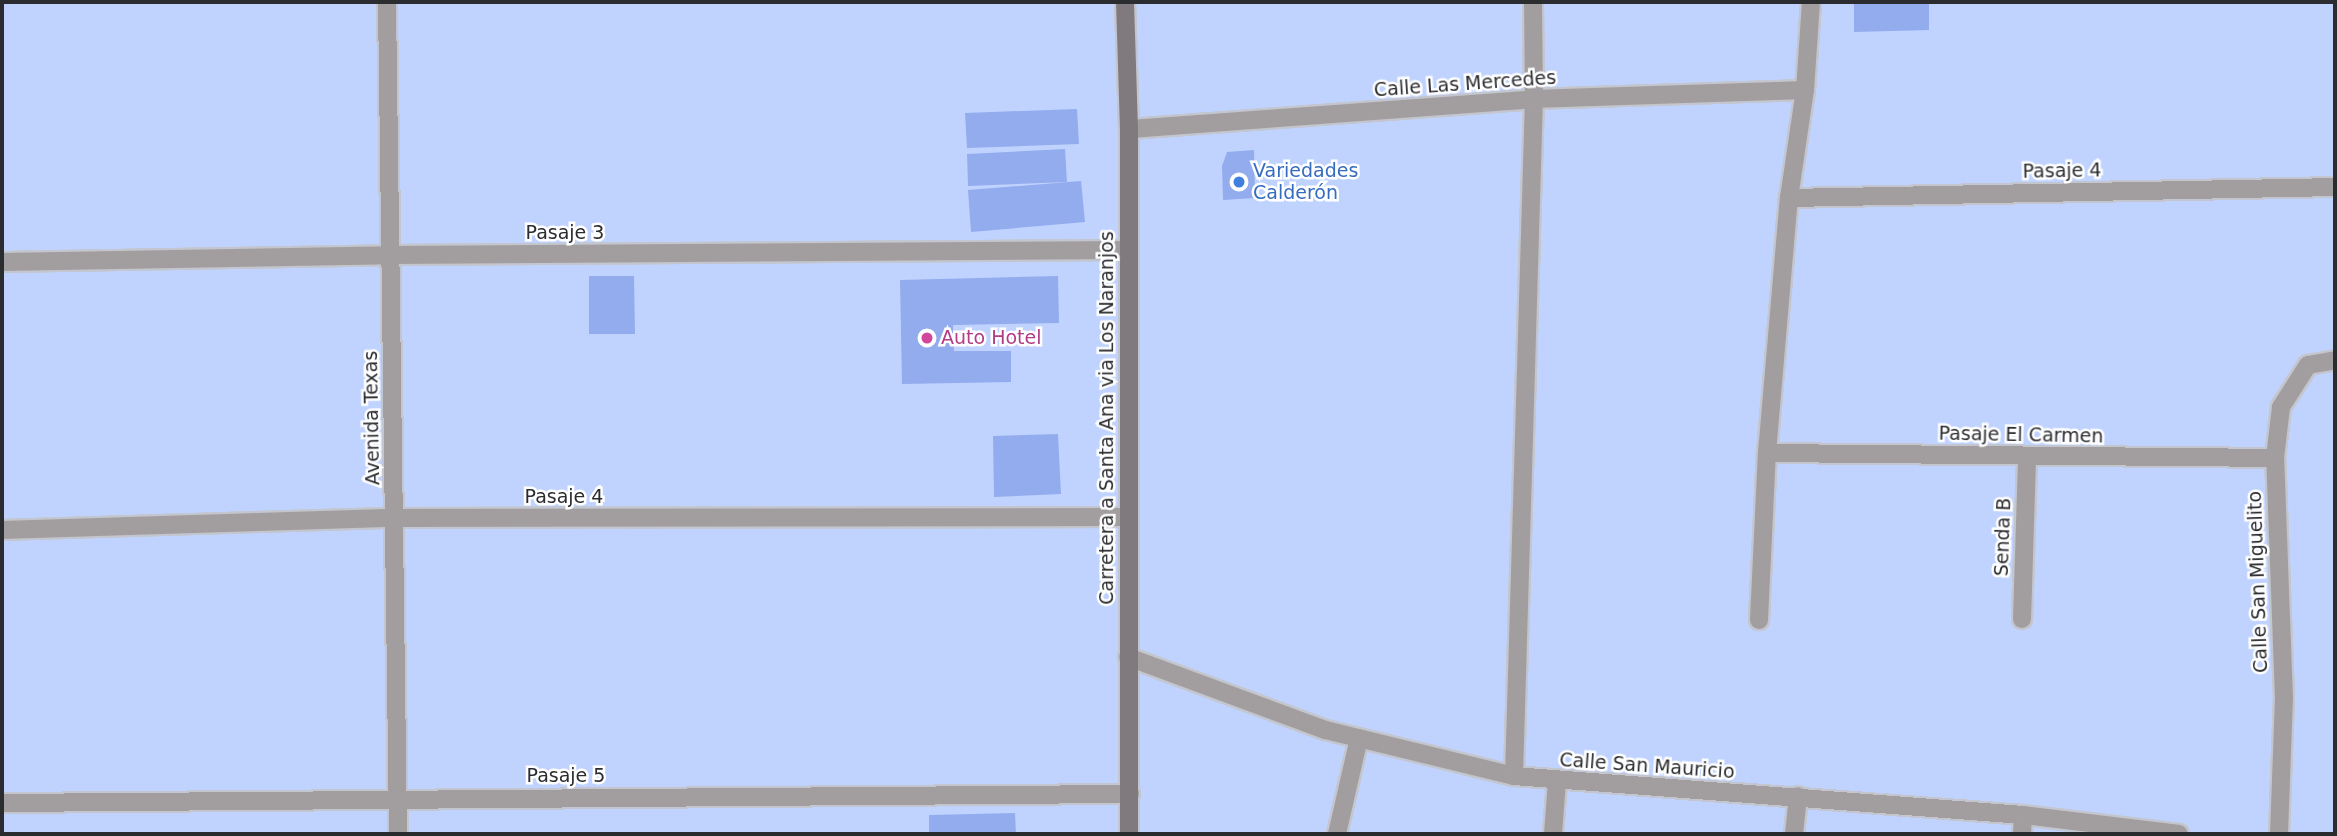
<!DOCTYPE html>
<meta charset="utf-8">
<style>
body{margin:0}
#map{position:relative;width:2337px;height:836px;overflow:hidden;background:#e4e8f1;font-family:"DejaVu Sans",sans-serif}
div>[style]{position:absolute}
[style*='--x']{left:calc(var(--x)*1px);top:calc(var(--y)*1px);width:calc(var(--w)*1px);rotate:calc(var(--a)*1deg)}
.green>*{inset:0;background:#c0d3ff}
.building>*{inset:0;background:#92aced}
.roads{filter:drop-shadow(2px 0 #c3c6ce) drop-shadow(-2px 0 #c3c6ce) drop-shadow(0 2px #c3c6ce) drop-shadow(0 -2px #c3c6ce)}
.lane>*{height:18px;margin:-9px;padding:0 9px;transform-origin:9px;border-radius:9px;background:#a29ea0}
.street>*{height:18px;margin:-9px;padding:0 9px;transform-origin:9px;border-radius:9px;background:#a29ea0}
.secondary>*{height:18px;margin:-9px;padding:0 9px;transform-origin:9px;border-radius:9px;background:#807a7e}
.dots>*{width:19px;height:19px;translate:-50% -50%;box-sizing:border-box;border:4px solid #fff;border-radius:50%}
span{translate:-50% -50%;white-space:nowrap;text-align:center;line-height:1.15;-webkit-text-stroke:5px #fff;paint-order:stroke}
.street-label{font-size:19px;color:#2b2c30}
.shop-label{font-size:19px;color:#366cbe}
.left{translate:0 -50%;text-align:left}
.hotel-label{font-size:19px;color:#b23c85}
.frame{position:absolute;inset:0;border:4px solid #2b2c30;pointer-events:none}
</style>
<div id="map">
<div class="green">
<i style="clip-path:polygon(2px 2px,2335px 2px,2335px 834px,2px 834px)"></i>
</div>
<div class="building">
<i style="clip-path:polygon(1854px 2px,1929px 2px,1929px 30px,1854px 32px)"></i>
<i style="clip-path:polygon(1077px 109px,1079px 144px,967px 148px,965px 113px)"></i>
<i style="clip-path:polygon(1065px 149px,1067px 182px,968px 186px,967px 154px)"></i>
<i style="clip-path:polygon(1254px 150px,1255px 198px,1223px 200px,1222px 166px,1227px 152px)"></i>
<i style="clip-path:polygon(1081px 181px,1085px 222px,971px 232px,968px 190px)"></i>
<i style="clip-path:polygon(589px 276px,634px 276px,635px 334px,589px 334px)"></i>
<i style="clip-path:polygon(1058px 276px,1059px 323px,953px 325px,954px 351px,1011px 351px,1011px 382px,902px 384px,900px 280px)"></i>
<i style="clip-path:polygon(1058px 434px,1061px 494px,994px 497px,993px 436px)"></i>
<i style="clip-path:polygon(1015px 813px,1016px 834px,929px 834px,929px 815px)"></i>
</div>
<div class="roads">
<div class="lane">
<i style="--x:2022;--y:619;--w:163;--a:-88.2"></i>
<i style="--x:1514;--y:776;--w:677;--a:-88.31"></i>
<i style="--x:1534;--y:99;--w:97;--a:-90.6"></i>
<i style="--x:1337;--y:834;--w:98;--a:-77.1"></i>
<i style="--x:1553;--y:834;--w:53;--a:-85.7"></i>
<i style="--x:1794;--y:834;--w:38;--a:-84"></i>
<i style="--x:2022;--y:834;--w:19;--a:-87"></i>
</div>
<div class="street">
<i style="--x:387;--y:2;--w:832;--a:89.24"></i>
<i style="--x:1129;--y:129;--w:406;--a:-4.2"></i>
<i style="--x:1534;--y:99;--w:271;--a:-1.9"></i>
<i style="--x:1789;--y:198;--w:546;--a:-1.15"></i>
<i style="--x:2;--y:262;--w:389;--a:-1"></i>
<i style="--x:391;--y:255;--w:738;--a:-0.39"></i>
<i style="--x:1767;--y:453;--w:508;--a:0.56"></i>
<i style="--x:2;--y:530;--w:392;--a:-1.8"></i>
<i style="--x:394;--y:518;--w:733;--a:-0.08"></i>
<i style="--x:1759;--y:620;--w:167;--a:-87.3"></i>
<i style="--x:1767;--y:453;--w:256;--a:-85.1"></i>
<i style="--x:1789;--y:198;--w:109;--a:-81.6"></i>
<i style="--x:1805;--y:90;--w:88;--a:-86.1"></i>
<i style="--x:1128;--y:657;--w:210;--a:20.3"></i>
<i style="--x:1325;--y:730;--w:195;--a:13.7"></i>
<i style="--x:1514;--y:776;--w:510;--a:4.38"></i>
<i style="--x:2023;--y:815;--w:157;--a:6.9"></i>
<i style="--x:2;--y:803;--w:1128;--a:-0.46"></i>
<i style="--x:2279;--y:834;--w:135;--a:-87.9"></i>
<i style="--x:2284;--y:699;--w:241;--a:-92.1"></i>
<i style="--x:2275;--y:458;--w:51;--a:-83.3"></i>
<i style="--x:2281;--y:407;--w:50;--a:-57.3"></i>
<i style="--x:2308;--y:365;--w:27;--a:-10"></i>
</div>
<div class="secondary">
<i style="--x:1125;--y:2;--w:127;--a:88.2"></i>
<i style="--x:1129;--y:129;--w:705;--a:90"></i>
</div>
</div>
<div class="dots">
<i style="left:1239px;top:182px;background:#3f7fe0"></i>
<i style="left:927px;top:338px;background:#d1479c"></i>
</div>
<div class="street-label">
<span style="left:1465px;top:84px;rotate:-4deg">Calle Las Mercedes</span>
<span style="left:2062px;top:171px;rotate:-1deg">Pasaje 4</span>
<span style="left:565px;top:233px">Pasaje 3</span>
<span style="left:372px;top:418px;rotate:-91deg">Avenida Texas</span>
<span style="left:1107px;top:418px;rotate:-90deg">Carretera a Santa Ana via Los Naranjos</span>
<span style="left:2021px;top:435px;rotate:1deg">Pasaje El Carmen</span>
<span style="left:564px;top:497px">Pasaje 4</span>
<span style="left:2003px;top:537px;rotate:-88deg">Senda B</span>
<span style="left:2258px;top:582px;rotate:-92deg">Calle San Miguelito</span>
<span style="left:1647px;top:766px;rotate:4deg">Calle San Mauricio</span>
<span style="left:566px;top:776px">Pasaje 5</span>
</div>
<div class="shop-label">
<span class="left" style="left:1253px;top:182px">Variedades<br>Calderón</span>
</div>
<div class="hotel-label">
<span class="left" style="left:941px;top:338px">Auto Hotel</span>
</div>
<div class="frame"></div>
</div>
